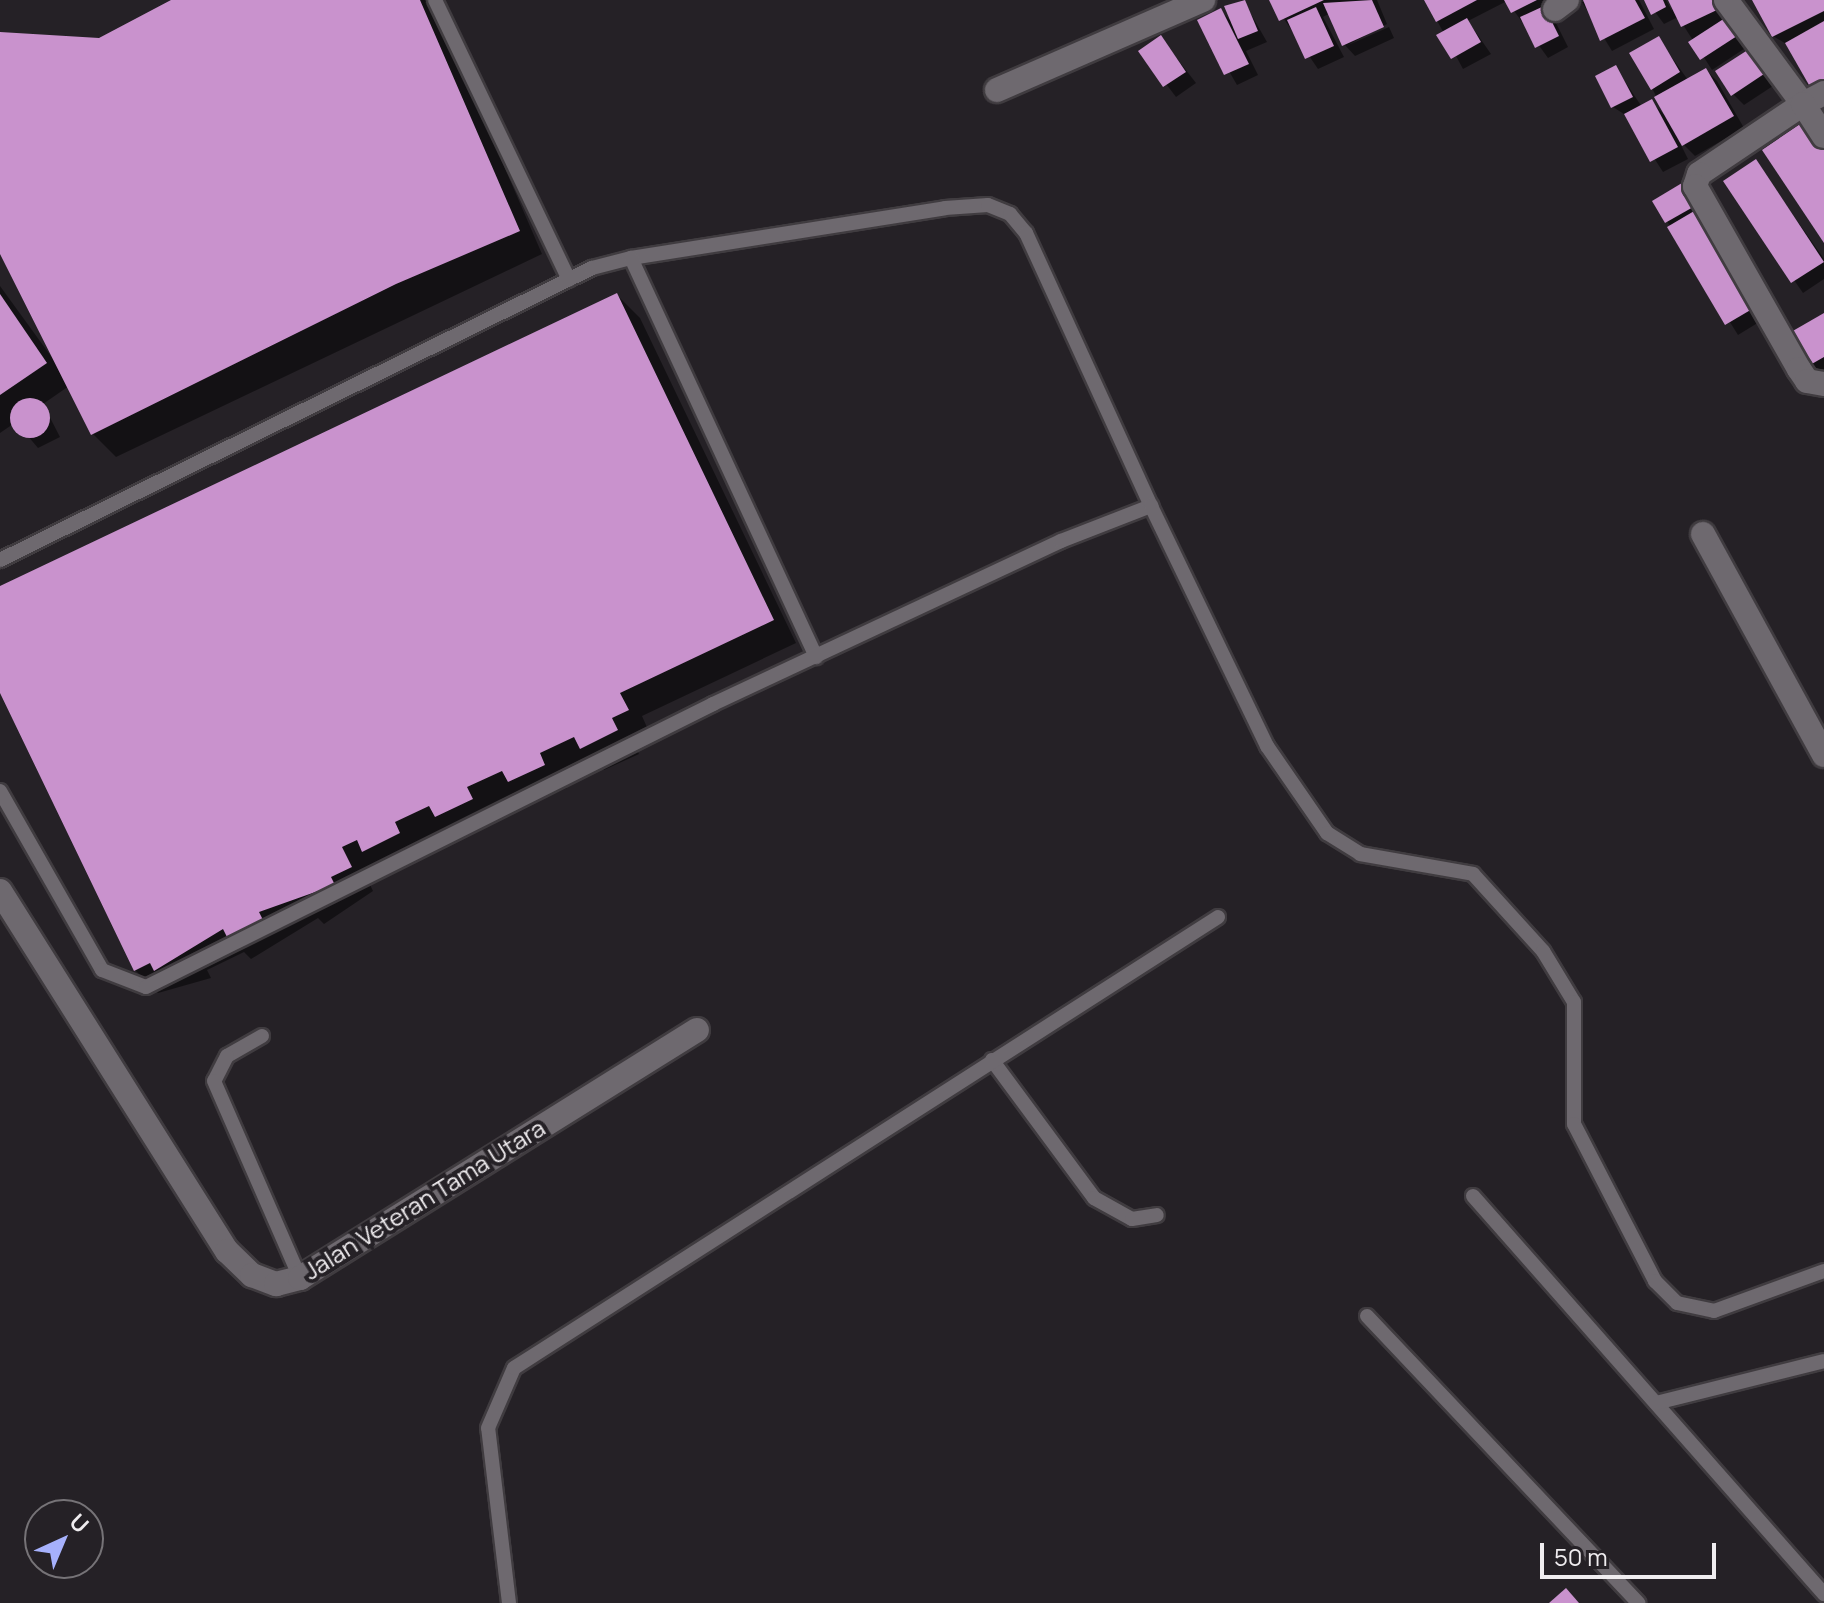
<!DOCTYPE html>
<style>
body{margin:0}
#map{position:relative;width:1824px;height:1603px;overflow:hidden;background:#252126;font-family:Manrope,sans-serif}
div>[style]{position:absolute}
[style*='--x']{left:calc(var(--x)*1px);top:calc(var(--y)*1px);width:calc(var(--w)*1px);rotate:calc(var(--a)*1deg)}
.shadow>*{inset:0;background:#0007}
.building>*{inset:0;background:#c992cd}
.round{border-radius:50%}
.roads{filter:drop-shadow(2px 0 #403c40) drop-shadow(-2px 0 #403c40) drop-shadow(0 2px #403c40) drop-shadow(0 -2px #403c40)}
.lane>*{height:14px;margin:-7px;padding:0 7px;transform-origin:7px;border-radius:7px;background:#6e696f}
.street>*{height:24px;margin:-12px;padding:0 12px;transform-origin:12px;border-radius:12px;background:#6e696f}
span{translate:-50% -50%;white-space:nowrap;text-align:center;line-height:1.15;-webkit-text-stroke:8px #252126;paint-order:stroke}
.street-label{font-size:24px;color:#f0edf0}
.north{position:absolute;left:24px;top:1499px;width:80px;height:80px;box-sizing:border-box;background:#252126;border:2px solid #767377;border-radius:50%;rotate:44deg;font-size:22px;font-weight:700;line-height:32px;text-align:center;color:#f0edf0}
.north::after{content:'';display:block;margin:auto;width:28px;height:36px;background:#a6b1fc;clip-path:polygon(50% 0,100% 100%,50% 72%,0 100%)}
.scale{position:absolute;left:1540px;top:1543px;width:176px;height:36px;box-sizing:border-box;border:4px solid #f0edf0;border-top:0;padding-left:10px;font-size:24px;line-height:28px;white-space:nowrap;color:#f0edf0;-webkit-text-stroke:6px #252126;paint-order:stroke}
</style>
<div id="map">
<div class="shadow">
<i style="clip-path:polygon(175px 0,432px 0,542px 254px,116px 457px,93px 434px,69px 386px,43px 404px,60px 437px,38px 448px,16px 422px,0 433px,0 286px,61px 370px,0 249px,0 34px,100px 40px)"></i>
<i style="clip-path:polygon(1243px 0,1267px 42px,1246px 51px,1258px 75px,1237px 85px,1200px 21px,1221px 11px,1233px 23px,1227px 7px)"></i>
<i style="clip-path:polygon(1271px 0,1377px 0,1387px 24px,1346px 46px,1389px 27px,1394px 38px,1355px 56px,1344px 44px,1330px 13px,1323px 17px,1344px 57px,1318px 69px)"></i>
<i style="clip-path:polygon(1426px 0,1567px 0,1553px 17px,1568px 47px,1548px 58px,1507px 1px,1468px 21px,1491px 54px,1463px 69px)"></i>
<i style="clip-path:polygon(1639px 0,1654px 29px,1612px 51px,1582px 2px)"></i>
<i style="clip-path:polygon(1646px 0,1666px 0,1672px 11px,1671px 0,1723px 0,1747px 47px,1712px 70px,1678px 17px,1664px 24px)"></i>
<i style="clip-path:polygon(1755px 0,1824px 0,1824px 100px,1788px 45px,1773px 36px)"></i>
<i style="clip-path:polygon(1161px 38px,1196px 83px,1176px 97px,1141px 51px)"></i>
<i style="clip-path:polygon(1658px 38px,1688px 80px,1706px 70px,1717px 81px,1744px 128px,1695px 156px,1678px 139px,1688px 159px,1663px 172px,1627px 116px,1613px 107px,1616px 68px,1642px 107px,1651px 102px,1666px 116px,1652px 88px)"></i>
<i style="clip-path:polygon(1753px 49px,1779px 82px,1744px 105px,1733px 94px)"></i>
<i style="clip-path:polygon(1756px 162px,1824px 259px,1824px 279px,1803px 293px,1725px 181px)"></i>
<i style="clip-path:polygon(1682px 186px,1769px 316px,1738px 335px,1655px 202px)"></i>
<i style="clip-path:polygon(617px 295px,640px 318px,796px 643px,642px 716px,650px 734px,633px 742px,639px 754px,604px 770px,594px 760px,561px 776px,567px 788px,532px 804px,522px 794px,488px 810px,494px 822px,459px 839px,449px 829px,387px 873px,377px 863px,363px 870px,373px 891px,324px 924px,318px 918px,251px 959px,244px 952px,207px 970px,211px 978px,158px 993px,135px 970px,0 688px,0 588px)"></i>
<i style="clip-path:polygon(1824px 315px,1824px 374px,1823px 375px,1812px 364px)"></i>
</div>
<div class="building">
<i style="clip-path:polygon(171px 0,420px 0,520px 231px,396px 284px,91px 435px,0 254px,0 32px,99px 38px)"></i>
<i style="clip-path:polygon(1245px 0,1258px 31px,1238px 39px,1224px 6px)"></i>
<i style="clip-path:polygon(1269px 0,1324px 0,1279px 21px)"></i>
<i style="clip-path:polygon(1372px 0,1384px 27px,1342px 46px,1323px 3px)"></i>
<i style="clip-path:polygon(1424px 0,1477px 0,1436px 22px)"></i>
<i style="clip-path:polygon(1504px 0,1537px 0,1511px 13px)"></i>
<i style="clip-path:polygon(1583px 0,1635px 0,1645px 18px,1600px 41px)"></i>
<i style="clip-path:polygon(1644px 0,1663px 0,1666px 7px,1651px 15px)"></i>
<i style="clip-path:polygon(1668px 0,1715px 0,1719px 9px,1681px 27px)"></i>
<i style="clip-path:polygon(1752px 0,1824px 0,1824px 11px,1772px 37px)"></i>
<i style="clip-path:polygon(1544px 6px,1559px 36px,1535px 48px,1520px 17px)"></i>
<i style="clip-path:polygon(1316px 7px,1334px 46px,1305px 59px,1287px 20px)"></i>
<i style="clip-path:polygon(1221px 8px,1249px 64px,1224px 75px,1197px 20px)"></i>
<i style="clip-path:polygon(1467px 18px,1481px 42px,1451px 59px,1436px 35px)"></i>
<i style="clip-path:polygon(1725px 18px,1737px 36px,1700px 60px,1688px 42px)"></i>
<i style="clip-path:polygon(1824px 21px,1824px 85px,1813px 92px,1785px 43px)"></i>
<i style="clip-path:polygon(1161px 35px,1186px 72px,1163px 87px,1138px 51px)"></i>
<i style="clip-path:polygon(1659px 36px,1680px 72px,1651px 90px,1629px 53px)"></i>
<i style="clip-path:polygon(1754px 46px,1770px 70px,1731px 96px,1715px 71px)"></i>
<i style="clip-path:polygon(1616px 65px,1633px 97px,1611px 108px,1595px 76px)"></i>
<i style="clip-path:polygon(1706px 68px,1734px 116px,1682px 146px,1654px 97px)"></i>
<i style="clip-path:polygon(1652px 99px,1678px 147px,1650px 162px,1624px 114px)"></i>
<i style="clip-path:polygon(1809px 118px,1824px 141px,1824px 243px,1762px 150px)"></i>
<i style="clip-path:polygon(1756px 159px,1824px 262px,1791px 283px,1723px 181px)"></i>
<i style="clip-path:polygon(1682px 183px,1695px 206px,1665px 223px,1652px 201px)"></i>
<i style="clip-path:polygon(1701px 207px,1759px 305px,1725px 325px,1667px 227px)"></i>
<i style="clip-path:polygon(617px 293px,774px 620px,620px 693px,629px 710px,612px 718px,618px 730px,580px 749px,574px 737px,540px 753px,545px 765px,508px 782px,502px 771px,467px 787px,473px 799px,435px 817px,429px 806px,395px 822px,400px 833px,362px 852px,357px 840px,342px 847px,352px 867px,331px 877px,335px 885px,259px 912px,263px 920px,227px 937px,223px 929px,154px 971px,150px 963px,134px 971px,0 693px,0 586px)"></i>
<i style="clip-path:polygon(0 294px,47px 363px,0 395px)"></i>
<i style="clip-path:polygon(1824px 313px,1824px 357px,1810px 365px,1791px 332px)"></i>
<i class="round" style="left:10px;top:398px;width:40px;height:40px"></i>
<i style="clip-path:polygon(1566px 1588px,1579px 1603px,1549px 1603px)"></i>
</div>
<div class="roads">
<div class="lane">
<i style="--x:435;--y:0;--w:310;--a:64.4"></i>
<i style="--x:631;--y:258;--w:318;--a:-9"></i>
<i style="--x:945;--y:208;--w:43;--a:-4"></i>
<i style="--x:988;--y:205;--w:24;--a:22"></i>
<i style="--x:1010;--y:214;--w:25;--a:50"></i>
<i style="--x:1026;--y:233;--w:300;--a:65.4"></i>
<i style="--x:0;--y:560;--w:660;--a:-26.25"></i>
<i style="--x:592;--y:268;--w:40;--a:-14.4"></i>
<i style="--x:631;--y:258;--w:440;--a:65.1"></i>
<i style="--x:0;--y:791;--w:206;--a:60.3"></i>
<i style="--x:102;--y:970;--w:47;--a:21.1"></i>
<i style="--x:146;--y:987;--w:634;--a:-26.52"></i>
<i style="--x:713;--y:704;--w:384;--a:-25.1"></i>
<i style="--x:1061;--y:541;--w:97;--a:-21.3"></i>
<i style="--x:1151;--y:506;--w:267;--a:64.2"></i>
<i style="--x:1267;--y:746;--w:106;--a:55.4"></i>
<i style="--x:1327;--y:833;--w:39;--a:32"></i>
<i style="--x:1360;--y:854;--w:115;--a:10"></i>
<i style="--x:1473;--y:874;--w:104;--a:47.7"></i>
<i style="--x:1543;--y:951;--w:60;--a:58.7"></i>
<i style="--x:1574;--y:1002;--w:122;--a:90"></i>
<i style="--x:1574;--y:1124;--w:177;--a:62.7"></i>
<i style="--x:1655;--y:1281;--w:31;--a:45"></i>
<i style="--x:1677;--y:1303;--w:38;--a:12"></i>
<i style="--x:1714;--y:1311;--w:117;--a:-20"></i>
<i style="--x:262;--y:1036;--w:40;--a:150.3"></i>
<i style="--x:227;--y:1056;--w:28;--a:117"></i>
<i style="--x:214;--y:1081;--w:215;--a:66.4"></i>
<i style="--x:992;--y:1060;--w:172;--a:53.5"></i>
<i style="--x:1094;--y:1198;--w:43;--a:28.9"></i>
<i style="--x:1132;--y:1219;--w:25;--a:-9"></i>
<i style="--x:1473;--y:1196;--w:531;--a:48.59"></i>
<i style="--x:1367;--y:1316;--w:395;--a:46.6"></i>
<i style="--x:1656;--y:1403;--w:173;--a:-14"></i>
<i style="--x:509;--y:1603;--w:176;--a:-96.8"></i>
<i style="--x:488;--y:1428;--w:65;--a:-66.6"></i>
<i style="--x:514;--y:1368;--w:836;--a:-32.64"></i>
</div>
<div class="street">
<i style="--x:1726;--y:0;--w:129;--a:53.5"></i>
<i style="--x:1803;--y:104;--w:125;--a:146.1"></i>
<i style="--x:1699;--y:174;--w:13;--a:108"></i>
<i style="--x:1695;--y:186;--w:210;--a:60.4"></i>
<i style="--x:1799;--y:369;--w:14;--a:56"></i>
<i style="--x:1807;--y:381;--w:17;--a:10"></i>
<i style="--x:1555;--y:9;--w:15;--a:-37"></i>
<i style="--x:997;--y:90;--w:225;--a:-23.6"></i>
<i style="--x:1824;--y:93;--w:24;--a:152"></i>
<i style="--x:1803;--y:104;--w:38;--a:57"></i>
<i style="--x:1703;--y:534;--w:252;--a:61.3"></i>
<i style="--x:0;--y:891;--w:426;--a:57.8"></i>
<i style="--x:227;--y:1251;--w:35;--a:44"></i>
<i style="--x:252;--y:1275;--w:26;--a:21"></i>
<i style="--x:276;--y:1284;--w:25;--a:-14"></i>
<i style="--x:300;--y:1278;--w:468;--a:-32"></i>
</div>
</div>
<div class="street-label">
<span style="left:424px;top:1199px;rotate:-32deg">Jalan Veteran Tama Utara</span>
</div>
<div class="north">U</div>
<div class="scale">50 m</div>
</div>
